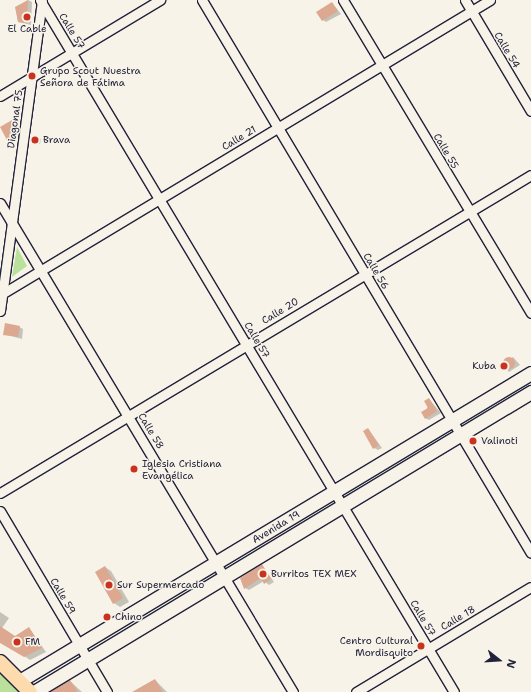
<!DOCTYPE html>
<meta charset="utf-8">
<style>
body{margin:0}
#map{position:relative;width:531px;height:692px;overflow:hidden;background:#f7f3e8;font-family:"Shantell Sans",sans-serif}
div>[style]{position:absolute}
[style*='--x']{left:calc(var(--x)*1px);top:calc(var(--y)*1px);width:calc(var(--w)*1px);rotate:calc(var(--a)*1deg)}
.green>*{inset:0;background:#b9e19c}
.shadow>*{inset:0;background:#0003}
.building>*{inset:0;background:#dca890}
.round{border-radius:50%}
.roads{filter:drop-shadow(1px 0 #22223b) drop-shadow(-1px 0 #22223b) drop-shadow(0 1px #22223b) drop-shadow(0 -1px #22223b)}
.street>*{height:9px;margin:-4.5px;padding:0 4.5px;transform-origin:4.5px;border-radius:4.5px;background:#f7f3e8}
.secondary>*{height:13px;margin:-6.5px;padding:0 6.5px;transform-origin:6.5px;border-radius:6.5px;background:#f7f3e8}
.primary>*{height:14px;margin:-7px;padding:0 7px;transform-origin:7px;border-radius:7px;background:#fedbac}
.dots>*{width:11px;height:11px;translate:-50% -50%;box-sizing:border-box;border:2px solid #f7f3e8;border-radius:50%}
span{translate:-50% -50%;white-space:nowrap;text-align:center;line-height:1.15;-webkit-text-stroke:3px #f7f3e8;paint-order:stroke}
.poi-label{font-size:10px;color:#22223b}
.left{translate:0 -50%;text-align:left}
.right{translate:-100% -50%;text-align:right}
.street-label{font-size:10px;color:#22223b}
.north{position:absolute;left:479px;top:640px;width:40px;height:40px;-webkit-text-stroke:3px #f7f3e8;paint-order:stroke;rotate:107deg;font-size:11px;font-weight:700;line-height:16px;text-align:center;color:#22223b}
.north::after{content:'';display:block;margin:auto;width:14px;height:18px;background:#22223b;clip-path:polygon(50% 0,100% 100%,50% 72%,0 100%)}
</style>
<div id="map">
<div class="green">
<i style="clip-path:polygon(17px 247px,27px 266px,12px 277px)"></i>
<i style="clip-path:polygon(0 664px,25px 692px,0 692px)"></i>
</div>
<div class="shadow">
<i style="clip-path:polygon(28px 0,32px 2px,31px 25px,18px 22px,16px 8px)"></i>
<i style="clip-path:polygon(332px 3px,341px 14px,326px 22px,323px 20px)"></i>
<i style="clip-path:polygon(12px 121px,15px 123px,12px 143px,1px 127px)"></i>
<i style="clip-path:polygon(33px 137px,41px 139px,40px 144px,33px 142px)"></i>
<i style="clip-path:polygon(19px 327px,23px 329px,22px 339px,4px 334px)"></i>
<i style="clip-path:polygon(513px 357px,520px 365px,509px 372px,501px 364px)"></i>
<i style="clip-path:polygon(429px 399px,441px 413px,429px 420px,425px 418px)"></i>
<i style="clip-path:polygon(368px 429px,382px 448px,378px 450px,374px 448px)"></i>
<i style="clip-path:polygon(262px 565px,274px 582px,269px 585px,264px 581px,249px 590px,245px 588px)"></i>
<i style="clip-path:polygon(105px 567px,111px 571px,129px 602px,120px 607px,114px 603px)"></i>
<i style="clip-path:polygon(0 612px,9px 618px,2px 628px,15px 637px,29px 628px,46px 652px,30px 660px,0 640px)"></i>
<i style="clip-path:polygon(155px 680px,167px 692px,134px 692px)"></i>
<i style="clip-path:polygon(70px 681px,82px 692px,51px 692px)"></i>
</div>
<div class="building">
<i style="clip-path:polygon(28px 0,27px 23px,18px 22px,15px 7px)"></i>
<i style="clip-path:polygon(332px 2px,338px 11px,322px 21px,316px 12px)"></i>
<i style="clip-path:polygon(12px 120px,8px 142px,0 127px)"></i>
<i style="clip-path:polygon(33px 136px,39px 137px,38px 143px,32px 142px)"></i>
<i style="clip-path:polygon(5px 323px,20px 326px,18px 337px,3px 335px)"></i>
<i class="round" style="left:503px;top:357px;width:12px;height:12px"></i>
<i style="clip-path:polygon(429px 398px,437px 411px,425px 419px,421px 412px,428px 408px,424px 401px)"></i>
<i style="clip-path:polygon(368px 428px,379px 445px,373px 449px,363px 431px)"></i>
<i style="clip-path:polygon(262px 564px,271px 579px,264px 584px,261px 578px,244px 589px,240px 578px)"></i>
<i style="clip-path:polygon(105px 566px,123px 598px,113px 604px,95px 572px)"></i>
<i style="clip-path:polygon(0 626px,15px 636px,29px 627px,42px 648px,24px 657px,0 643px)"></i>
<i style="clip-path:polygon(155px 679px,163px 692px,132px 692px)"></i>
<i style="clip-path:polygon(70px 680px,78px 692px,49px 692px)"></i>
</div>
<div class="roads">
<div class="street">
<i style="--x:40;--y:0;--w:806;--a:59.11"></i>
<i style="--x:202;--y:0;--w:643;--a:59.25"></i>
<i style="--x:343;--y:0;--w:365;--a:59"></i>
<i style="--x:465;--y:0;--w:129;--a:59.3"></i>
<i style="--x:0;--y:96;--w:187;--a:-31"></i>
<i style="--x:0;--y:203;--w:570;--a:59.07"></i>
<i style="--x:0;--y:295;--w:572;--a:-31.05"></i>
<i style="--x:0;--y:311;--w:313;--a:-82.3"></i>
<i style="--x:0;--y:493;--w:619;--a:-30.92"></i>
<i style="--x:0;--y:511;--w:210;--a:59.4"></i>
<i style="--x:356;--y:692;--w:204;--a:-31"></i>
</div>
<div class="secondary">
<i style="--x:21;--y:680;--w:595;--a:-31.05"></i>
<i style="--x:34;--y:692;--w:581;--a:-31.12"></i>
</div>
<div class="primary">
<i style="--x:0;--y:662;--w:42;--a:45"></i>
</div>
</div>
<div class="dots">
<i style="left:27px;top:17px;background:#c8321e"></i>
<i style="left:32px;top:76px;background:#c8321e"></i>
<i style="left:35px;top:140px;background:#c8321e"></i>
<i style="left:504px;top:366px;background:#c8321e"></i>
<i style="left:473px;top:441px;background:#c8321e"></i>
<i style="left:134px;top:469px;background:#c8321e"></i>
<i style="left:263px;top:574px;background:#c8321e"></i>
<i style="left:109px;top:585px;background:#c8321e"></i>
<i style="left:107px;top:617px;background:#c8321e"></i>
<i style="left:17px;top:642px;background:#c8321e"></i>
<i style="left:421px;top:646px;background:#c8321e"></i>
</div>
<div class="poi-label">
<span style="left:27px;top:29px">El Cable</span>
<span class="left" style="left:40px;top:76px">Grupo Scout Nuestra<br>Señora de Fátima</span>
<span class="left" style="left:43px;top:140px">Brava</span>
<span class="right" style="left:496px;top:366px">Kuba</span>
<span class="left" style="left:481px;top:441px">Valinoti</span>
<span class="left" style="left:142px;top:469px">Iglesia Cristiana<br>Evangélica</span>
<span class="left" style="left:271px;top:574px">Burritos TEX MEX</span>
<span class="left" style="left:117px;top:585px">Sur Supermercado</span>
<span class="left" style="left:115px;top:617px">Chino</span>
<span class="right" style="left:413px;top:646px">Centro Cultural<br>Mordisquito</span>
<span class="left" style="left:25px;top:642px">FM</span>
</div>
<div class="street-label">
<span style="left:72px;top:31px;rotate:58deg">Calle 57</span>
<span style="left:507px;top:50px;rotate:59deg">Calle 54</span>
<span style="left:15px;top:119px;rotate:-82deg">Diagonal 75</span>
<span style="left:239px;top:138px;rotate:-31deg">Calle 21</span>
<span style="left:446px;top:151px;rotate:59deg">Calle 55</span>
<span style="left:376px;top:271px;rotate:59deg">Calle 56</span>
<span style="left:280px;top:311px;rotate:-31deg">Calle 20</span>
<span style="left:257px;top:340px;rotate:59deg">Calle 57</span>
<span style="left:151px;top:431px;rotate:59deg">Calle 58</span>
<span style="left:276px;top:527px;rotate:-31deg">Avenida 19</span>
<span style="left:63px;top:596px;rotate:59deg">Calle 59</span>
<span style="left:423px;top:618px;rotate:59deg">Calle 57</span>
<span style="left:458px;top:618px;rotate:-31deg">Calle 18</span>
</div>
<div class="north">N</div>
</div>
